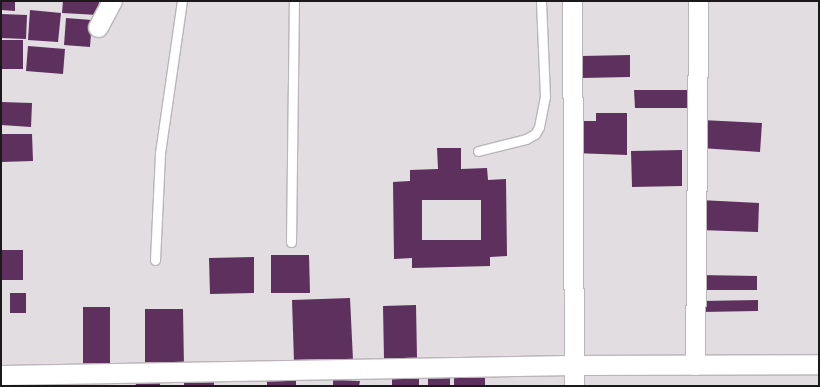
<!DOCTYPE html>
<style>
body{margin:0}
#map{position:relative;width:820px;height:387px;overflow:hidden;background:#e2dde1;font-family:Quicksand,sans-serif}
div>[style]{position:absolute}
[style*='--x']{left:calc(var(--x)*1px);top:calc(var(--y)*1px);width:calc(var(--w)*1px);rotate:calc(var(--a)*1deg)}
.building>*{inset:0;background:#5d305e}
.roads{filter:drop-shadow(1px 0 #bab5ba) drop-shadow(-1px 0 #bab5ba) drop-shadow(0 1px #bab5ba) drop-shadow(0 -1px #bab5ba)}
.lane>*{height:9px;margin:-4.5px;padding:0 4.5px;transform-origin:4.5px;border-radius:4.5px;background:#fff}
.street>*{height:19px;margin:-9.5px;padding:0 9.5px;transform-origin:9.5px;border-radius:9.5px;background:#fff}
span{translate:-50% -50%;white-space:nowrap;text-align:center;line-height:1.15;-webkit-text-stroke:4px #e2dde1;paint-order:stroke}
.frame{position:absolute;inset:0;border:2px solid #1a181a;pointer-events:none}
</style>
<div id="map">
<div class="building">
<i style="clip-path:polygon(1px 1px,15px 1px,15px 11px,1px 10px)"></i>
<i style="clip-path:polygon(63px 1px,99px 1px,98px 15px,62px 13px)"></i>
<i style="clip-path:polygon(30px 10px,61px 13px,58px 42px,28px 40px)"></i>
<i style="clip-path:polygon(1px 14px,27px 15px,26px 39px,1px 38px)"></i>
<i style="clip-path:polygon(66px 18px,92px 20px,90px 47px,64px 45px)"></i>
<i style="clip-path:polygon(1px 40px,23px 40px,23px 69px,1px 69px)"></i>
<i style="clip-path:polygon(28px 46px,65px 49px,63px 74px,26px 71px)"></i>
<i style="clip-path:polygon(630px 55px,630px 77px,582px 78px,582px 56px)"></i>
<i style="clip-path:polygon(634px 90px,689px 90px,689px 108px,635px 108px)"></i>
<i style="clip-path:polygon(1px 102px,32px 103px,31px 127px,1px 125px)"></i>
<i style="clip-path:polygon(596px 113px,627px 113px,627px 155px,574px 153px,575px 121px,596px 121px)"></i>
<i style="clip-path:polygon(702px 120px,762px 123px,760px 152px,701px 148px)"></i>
<i style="clip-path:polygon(1px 134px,32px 134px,33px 161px,1px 162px)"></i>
<i style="clip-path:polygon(evenodd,437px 148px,461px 148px,461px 169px,487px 168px,488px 180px,506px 179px,507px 256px,490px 257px,490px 266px,412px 268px,412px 258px,394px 259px,393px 182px,410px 181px,410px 170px,438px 169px,437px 148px,422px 200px,481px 200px,481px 240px,422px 240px,422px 200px)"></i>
<i style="clip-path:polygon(682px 150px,682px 186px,632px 187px,631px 151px)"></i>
<i style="clip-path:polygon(700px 200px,759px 203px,758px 232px,699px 230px)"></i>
<i style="clip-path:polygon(1px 250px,23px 250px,23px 280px,1px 280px)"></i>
<i style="clip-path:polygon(271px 255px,309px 255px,310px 293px,271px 293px)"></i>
<i style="clip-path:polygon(254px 257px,254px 293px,210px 294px,209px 258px)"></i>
<i style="clip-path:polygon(699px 275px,757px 276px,757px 290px,699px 290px)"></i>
<i style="clip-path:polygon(10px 293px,26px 293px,26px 313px,10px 313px)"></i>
<i style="clip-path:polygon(350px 298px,353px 360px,294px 362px,292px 300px)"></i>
<i style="clip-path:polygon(758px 300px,758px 311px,701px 312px,701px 301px)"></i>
<i style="clip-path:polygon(416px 305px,417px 358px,384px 359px,383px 306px)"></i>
<i style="clip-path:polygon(83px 307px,110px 307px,110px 368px,83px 368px)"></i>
<i style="clip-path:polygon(145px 309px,183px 309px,184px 368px,145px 368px)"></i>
<i style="clip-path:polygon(485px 374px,485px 386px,454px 386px,454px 375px)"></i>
<i style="clip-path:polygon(160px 376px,160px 386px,136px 386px,135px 377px)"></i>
<i style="clip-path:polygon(184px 376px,214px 376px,214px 386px,184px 386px)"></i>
<i style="clip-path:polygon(428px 376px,450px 376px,450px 386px,428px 386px)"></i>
<i style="clip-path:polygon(392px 377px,419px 377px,419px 386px,392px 386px)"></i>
<i style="clip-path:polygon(267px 379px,296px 379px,296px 386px,267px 386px)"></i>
<i style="clip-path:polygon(333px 380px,360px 381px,359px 386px,333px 386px)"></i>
<i style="clip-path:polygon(58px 382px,81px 383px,81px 386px,58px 386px)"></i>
</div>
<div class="roads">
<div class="lane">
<i style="--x:478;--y:151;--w:49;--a:-14"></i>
<i style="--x:526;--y:139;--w:10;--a:-29"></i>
<i style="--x:535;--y:134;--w:8;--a:-60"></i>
<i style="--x:539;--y:127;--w:31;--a:-79"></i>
<i style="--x:545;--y:97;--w:96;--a:-92.4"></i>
<i style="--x:291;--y:242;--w:241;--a:-89.3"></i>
<i style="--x:155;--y:260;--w:107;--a:-87.3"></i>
<i style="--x:160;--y:153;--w:154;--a:-81.8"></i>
</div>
<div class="street">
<i style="--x:572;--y:1;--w:385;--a:89.7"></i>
<i style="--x:98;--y:27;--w:30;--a:-62"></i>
<i style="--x:695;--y:365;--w:364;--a:-89.5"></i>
<i style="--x:1;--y:375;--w:571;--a:-1"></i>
<i style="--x:572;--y:365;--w:247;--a:-0.2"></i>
</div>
</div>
<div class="frame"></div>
</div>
